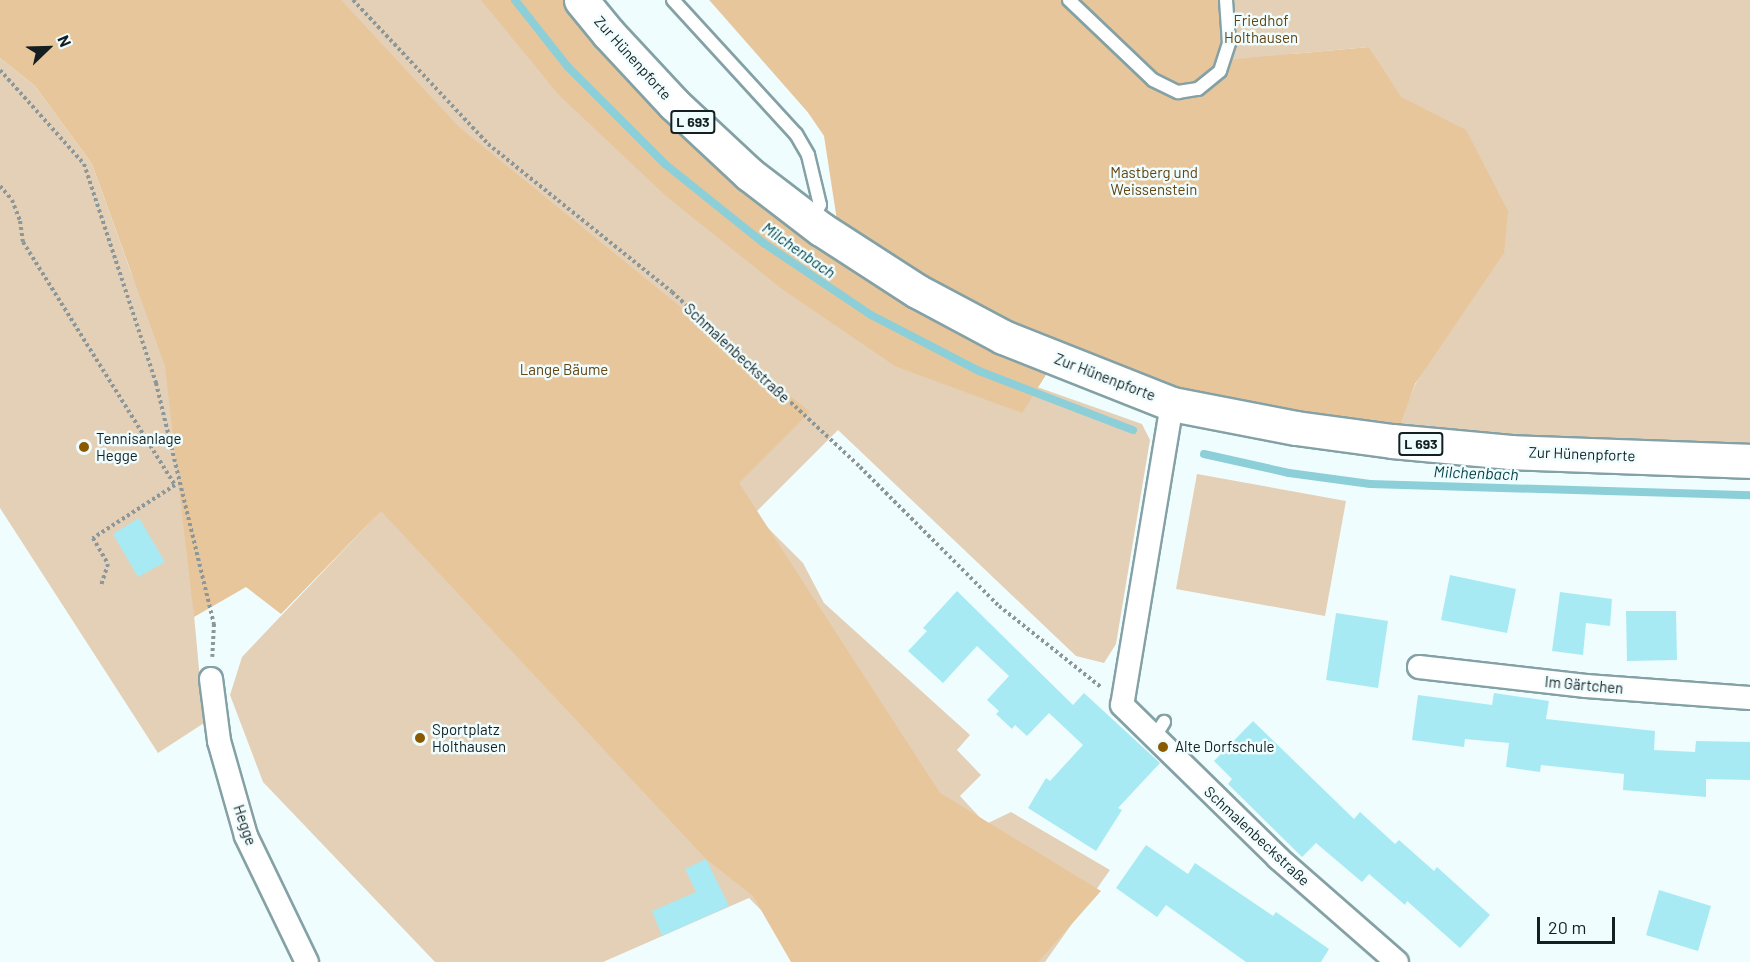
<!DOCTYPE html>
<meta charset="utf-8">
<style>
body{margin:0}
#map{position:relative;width:1750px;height:962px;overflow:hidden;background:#f0fdfe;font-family:Barlow,sans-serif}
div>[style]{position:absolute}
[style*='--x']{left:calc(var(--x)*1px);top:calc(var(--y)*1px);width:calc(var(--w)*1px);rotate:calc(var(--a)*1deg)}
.green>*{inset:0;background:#e4d0b6}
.forest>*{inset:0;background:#e7c69b}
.stream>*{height:8px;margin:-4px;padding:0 4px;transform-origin:4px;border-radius:4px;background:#8ccfd8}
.building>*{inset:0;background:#a7eaf4}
.path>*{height:4px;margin-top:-2px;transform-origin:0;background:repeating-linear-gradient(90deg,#8b9798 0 3px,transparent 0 6px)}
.roads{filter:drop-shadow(2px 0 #84a1a5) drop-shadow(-2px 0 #84a1a5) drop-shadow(0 2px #84a1a5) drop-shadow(0 -2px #84a1a5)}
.lane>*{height:12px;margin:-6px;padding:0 6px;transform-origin:6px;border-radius:6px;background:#fff}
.street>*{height:22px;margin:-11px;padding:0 11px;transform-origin:11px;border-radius:11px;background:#fff}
.primary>*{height:33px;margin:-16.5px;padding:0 16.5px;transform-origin:16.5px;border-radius:16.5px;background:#fff}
.dots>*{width:16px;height:16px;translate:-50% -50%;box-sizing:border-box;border:3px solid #f0fdfe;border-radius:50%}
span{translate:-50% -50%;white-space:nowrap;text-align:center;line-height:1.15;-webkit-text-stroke:5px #f0fdfe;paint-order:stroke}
.shield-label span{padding:2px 4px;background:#f0fdfe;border:2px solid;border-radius:4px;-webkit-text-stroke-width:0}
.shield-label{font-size:14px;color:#141f21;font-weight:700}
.park-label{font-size:15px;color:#644411}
.street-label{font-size:15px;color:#141f21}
.poi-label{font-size:15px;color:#141f21}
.left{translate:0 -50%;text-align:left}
.water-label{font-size:16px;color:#003f46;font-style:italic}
.north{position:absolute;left:18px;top:18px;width:60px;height:60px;-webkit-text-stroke:4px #f0fdfe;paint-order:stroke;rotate:67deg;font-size:16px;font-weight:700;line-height:24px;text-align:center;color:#141f21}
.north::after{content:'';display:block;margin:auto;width:21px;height:27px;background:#141f21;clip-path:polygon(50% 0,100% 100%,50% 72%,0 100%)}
.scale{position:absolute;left:1537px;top:917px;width:78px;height:27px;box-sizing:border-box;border:3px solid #141f21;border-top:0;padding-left:8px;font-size:18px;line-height:21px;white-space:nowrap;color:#141f21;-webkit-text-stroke:4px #f0fdfe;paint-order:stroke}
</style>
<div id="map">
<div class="green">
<i style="clip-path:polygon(0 0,552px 0,1009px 377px,1142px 424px,1150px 440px,1116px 644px,1104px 663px,1076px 656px,838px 430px,754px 514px,803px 563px,824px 603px,970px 735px,957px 750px,981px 775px,960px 796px,986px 824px,1011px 812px,1110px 870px,1045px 962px,813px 962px,749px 898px,603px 962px,435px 962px,263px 782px,230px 695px,242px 657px,374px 518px,185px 517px,204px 723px,158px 753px,0 508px,0 58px,35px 86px,92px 164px,133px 278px,98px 130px)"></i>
<i style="clip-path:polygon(evenodd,709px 0,1750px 0,1750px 461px,1392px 441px,1415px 385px,1430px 358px,834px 142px,709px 0,1369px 47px,1381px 67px,1292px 55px,1292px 54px,1369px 47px)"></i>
<i style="clip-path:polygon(1197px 474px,1346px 501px,1325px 616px,1176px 589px)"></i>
</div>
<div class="forest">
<i style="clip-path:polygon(0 0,341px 0,459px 127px,810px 412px,739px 483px,940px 793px,1101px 891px,1038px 962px,791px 962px,753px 896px,706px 859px,381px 511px,281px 614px,246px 587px,194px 617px,165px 366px,92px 164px,35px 86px,0 58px)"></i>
<i style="clip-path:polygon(481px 0,577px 0,840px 240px,824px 136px,807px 111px,710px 0,1220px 0,1222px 37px,1215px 61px,1369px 47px,1401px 97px,1466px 130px,1508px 211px,1504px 253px,1415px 384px,1394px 442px,1056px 359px,1022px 413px,895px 366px,782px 289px,666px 196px,559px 95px)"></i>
</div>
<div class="stream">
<i style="--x:515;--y:0;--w:85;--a:51.7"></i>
<i style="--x:568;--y:67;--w:137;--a:45"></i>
<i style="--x:665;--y:164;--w:128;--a:38.7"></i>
<i style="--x:765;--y:244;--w:128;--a:33.8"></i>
<i style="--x:871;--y:315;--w:122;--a:27.4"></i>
<i style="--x:979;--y:371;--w:165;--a:21"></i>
<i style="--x:1204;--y:454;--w:87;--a:12.6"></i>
<i style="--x:1289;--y:473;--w:82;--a:7.7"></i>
<i style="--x:1370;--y:484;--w:380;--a:1.7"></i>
</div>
<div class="building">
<i style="clip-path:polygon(139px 518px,165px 562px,138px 577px,113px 534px)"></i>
<i style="clip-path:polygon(1450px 575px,1516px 589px,1507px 633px,1441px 620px)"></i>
<i style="clip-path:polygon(957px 591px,1073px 705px,1084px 693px,1160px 763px,1118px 808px,1122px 810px,1096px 851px,1028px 808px,1046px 778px,1050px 781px,1083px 745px,1049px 713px,1027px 736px,1015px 725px,1012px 729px,996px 714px,999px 711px,987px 700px,1009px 676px,977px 646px,943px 683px,908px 651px,927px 631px,923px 628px)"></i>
<i style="clip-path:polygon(1560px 592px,1612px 599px,1610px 626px,1586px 623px,1583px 655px,1552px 651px)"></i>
<i style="clip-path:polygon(1626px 611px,1676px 611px,1677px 660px,1627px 661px)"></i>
<i style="clip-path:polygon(1336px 613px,1388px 621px,1378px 688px,1326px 680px)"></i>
<i style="clip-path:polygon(1494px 693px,1549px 701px,1546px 719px,1655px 731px,1654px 750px,1695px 752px,1696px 741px,1750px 742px,1750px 780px,1706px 779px,1706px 797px,1623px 790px,1624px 774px,1541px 765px,1540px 772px,1506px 767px,1509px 743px,1465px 739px,1464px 747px,1412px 740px,1418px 695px,1492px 705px)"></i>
<i style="clip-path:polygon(1253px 721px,1354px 819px,1360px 812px,1395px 844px,1399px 840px,1434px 871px,1437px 867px,1490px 915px,1460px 948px,1407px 901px,1405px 905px,1369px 874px,1362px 882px,1316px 843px,1302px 857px,1228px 784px,1232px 779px,1214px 761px)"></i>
<i style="clip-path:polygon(1146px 845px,1188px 874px,1195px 863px,1273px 916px,1276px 912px,1329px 949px,1321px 962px,1246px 962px,1166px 905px,1157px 917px,1116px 888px)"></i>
<i style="clip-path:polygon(706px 859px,729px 906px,662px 936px,652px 911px,696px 892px,685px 869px)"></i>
<i style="clip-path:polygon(1659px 890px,1711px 906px,1698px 951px,1646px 935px)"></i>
</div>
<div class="path">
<i style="--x:353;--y:0;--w:197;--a:46.8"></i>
<i style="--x:488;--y:144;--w:236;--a:38.8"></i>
<i style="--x:672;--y:292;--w:257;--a:42.9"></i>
<i style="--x:860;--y:467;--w:197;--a:45"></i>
<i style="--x:999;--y:606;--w:130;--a:38.5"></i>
<i style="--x:0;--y:70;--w:126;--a:48.2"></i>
<i style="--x:84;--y:164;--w:231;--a:71.8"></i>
<i style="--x:156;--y:383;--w:248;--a:76.5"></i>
<i style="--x:214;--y:624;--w:33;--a:93"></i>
<i style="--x:0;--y:186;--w:18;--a:49"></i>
<i style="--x:12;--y:200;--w:22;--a:69"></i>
<i style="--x:20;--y:221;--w:21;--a:82"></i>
<i style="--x:23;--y:242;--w:287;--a:58"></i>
<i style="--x:175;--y:485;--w:98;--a:147.1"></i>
<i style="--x:93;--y:538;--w:30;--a:60"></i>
<i style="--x:108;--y:564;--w:22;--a:108"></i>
</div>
<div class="roads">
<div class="lane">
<i style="--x:673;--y:0;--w:182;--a:47.5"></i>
<i style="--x:796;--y:134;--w:24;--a:60"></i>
<i style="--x:808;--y:155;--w:51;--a:76.5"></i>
<i style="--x:820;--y:205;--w:17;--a:121"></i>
<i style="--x:1069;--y:0;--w:116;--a:43.6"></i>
<i style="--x:1153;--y:80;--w:28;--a:26"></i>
<i style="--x:1178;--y:92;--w:20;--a:-9"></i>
<i style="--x:1198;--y:89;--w:28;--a:-39"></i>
<i style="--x:1220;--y:71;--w:29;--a:-72"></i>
<i style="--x:1229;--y:43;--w:43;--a:-94"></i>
<i style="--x:1154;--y:738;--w:19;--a:-58"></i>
</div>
<div class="street">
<i style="--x:1172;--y:404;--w:305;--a:99.4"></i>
<i style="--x:1122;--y:705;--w:219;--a:44.4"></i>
<i style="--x:1278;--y:858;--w:158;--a:41.2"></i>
<i style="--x:1419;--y:667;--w:168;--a:6.5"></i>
<i style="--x:1586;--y:686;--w:164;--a:4.2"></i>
<i style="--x:211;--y:679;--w:63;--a:82.6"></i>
<i style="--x:219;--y:741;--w:99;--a:74.1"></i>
<i style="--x:246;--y:836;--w:140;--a:64.2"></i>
</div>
<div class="primary">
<i style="--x:581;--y:0;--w:43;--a:50.7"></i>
<i style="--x:608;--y:33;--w:97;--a:47.1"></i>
<i style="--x:674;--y:104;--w:103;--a:43"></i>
<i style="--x:749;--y:174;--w:91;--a:37.4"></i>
<i style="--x:821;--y:229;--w:114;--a:32.9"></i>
<i style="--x:917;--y:291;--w:98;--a:28.1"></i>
<i style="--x:1003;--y:337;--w:182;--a:21.6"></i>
<i style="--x:1172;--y:404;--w:126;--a:11"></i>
<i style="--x:1296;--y:428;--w:97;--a:7.7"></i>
<i style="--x:1392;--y:441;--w:119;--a:5.3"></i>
<i style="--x:1510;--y:452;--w:240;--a:2.1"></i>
</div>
</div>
<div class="dots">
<i style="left:84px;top:447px;background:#895a00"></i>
<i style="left:420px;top:738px;background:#895a00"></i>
<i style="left:1163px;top:747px;background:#895a00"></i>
</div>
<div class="shield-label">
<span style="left:693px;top:122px">L 693</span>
<span style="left:1421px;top:444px">L 693</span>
</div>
<div class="park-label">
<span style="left:1261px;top:29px">Friedhof<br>Holthausen</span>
<span style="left:1154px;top:181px">Mastberg und<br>Weissenstein</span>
<span style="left:564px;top:370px">Lange Bäume</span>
</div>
<div class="street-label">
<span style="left:633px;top:58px;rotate:48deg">Zur Hünenpforte</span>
<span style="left:737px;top:353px;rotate:43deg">Schmalenbeckstraße</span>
<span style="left:1105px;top:377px;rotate:21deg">Zur Hünenpforte</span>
<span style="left:1582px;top:454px;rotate:2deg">Zur Hünenpforte</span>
<span style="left:1584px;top:685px;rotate:5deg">Im Gärtchen</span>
<span style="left:245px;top:825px;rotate:71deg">Hegge</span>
<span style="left:1257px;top:836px;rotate:43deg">Schmalenbeckstraße</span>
</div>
<div class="poi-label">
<span class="left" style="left:96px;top:447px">Tennisanlage<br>Hegge</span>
<span class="left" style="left:432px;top:738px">Sportplatz<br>Holthausen</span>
<span class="left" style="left:1175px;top:747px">Alte Dorfschule</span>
</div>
<div class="water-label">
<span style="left:799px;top:250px;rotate:35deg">Milchenbach</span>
<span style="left:1476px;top:473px;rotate:2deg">Milchenbach</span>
</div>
<div class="north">N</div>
<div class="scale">20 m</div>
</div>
